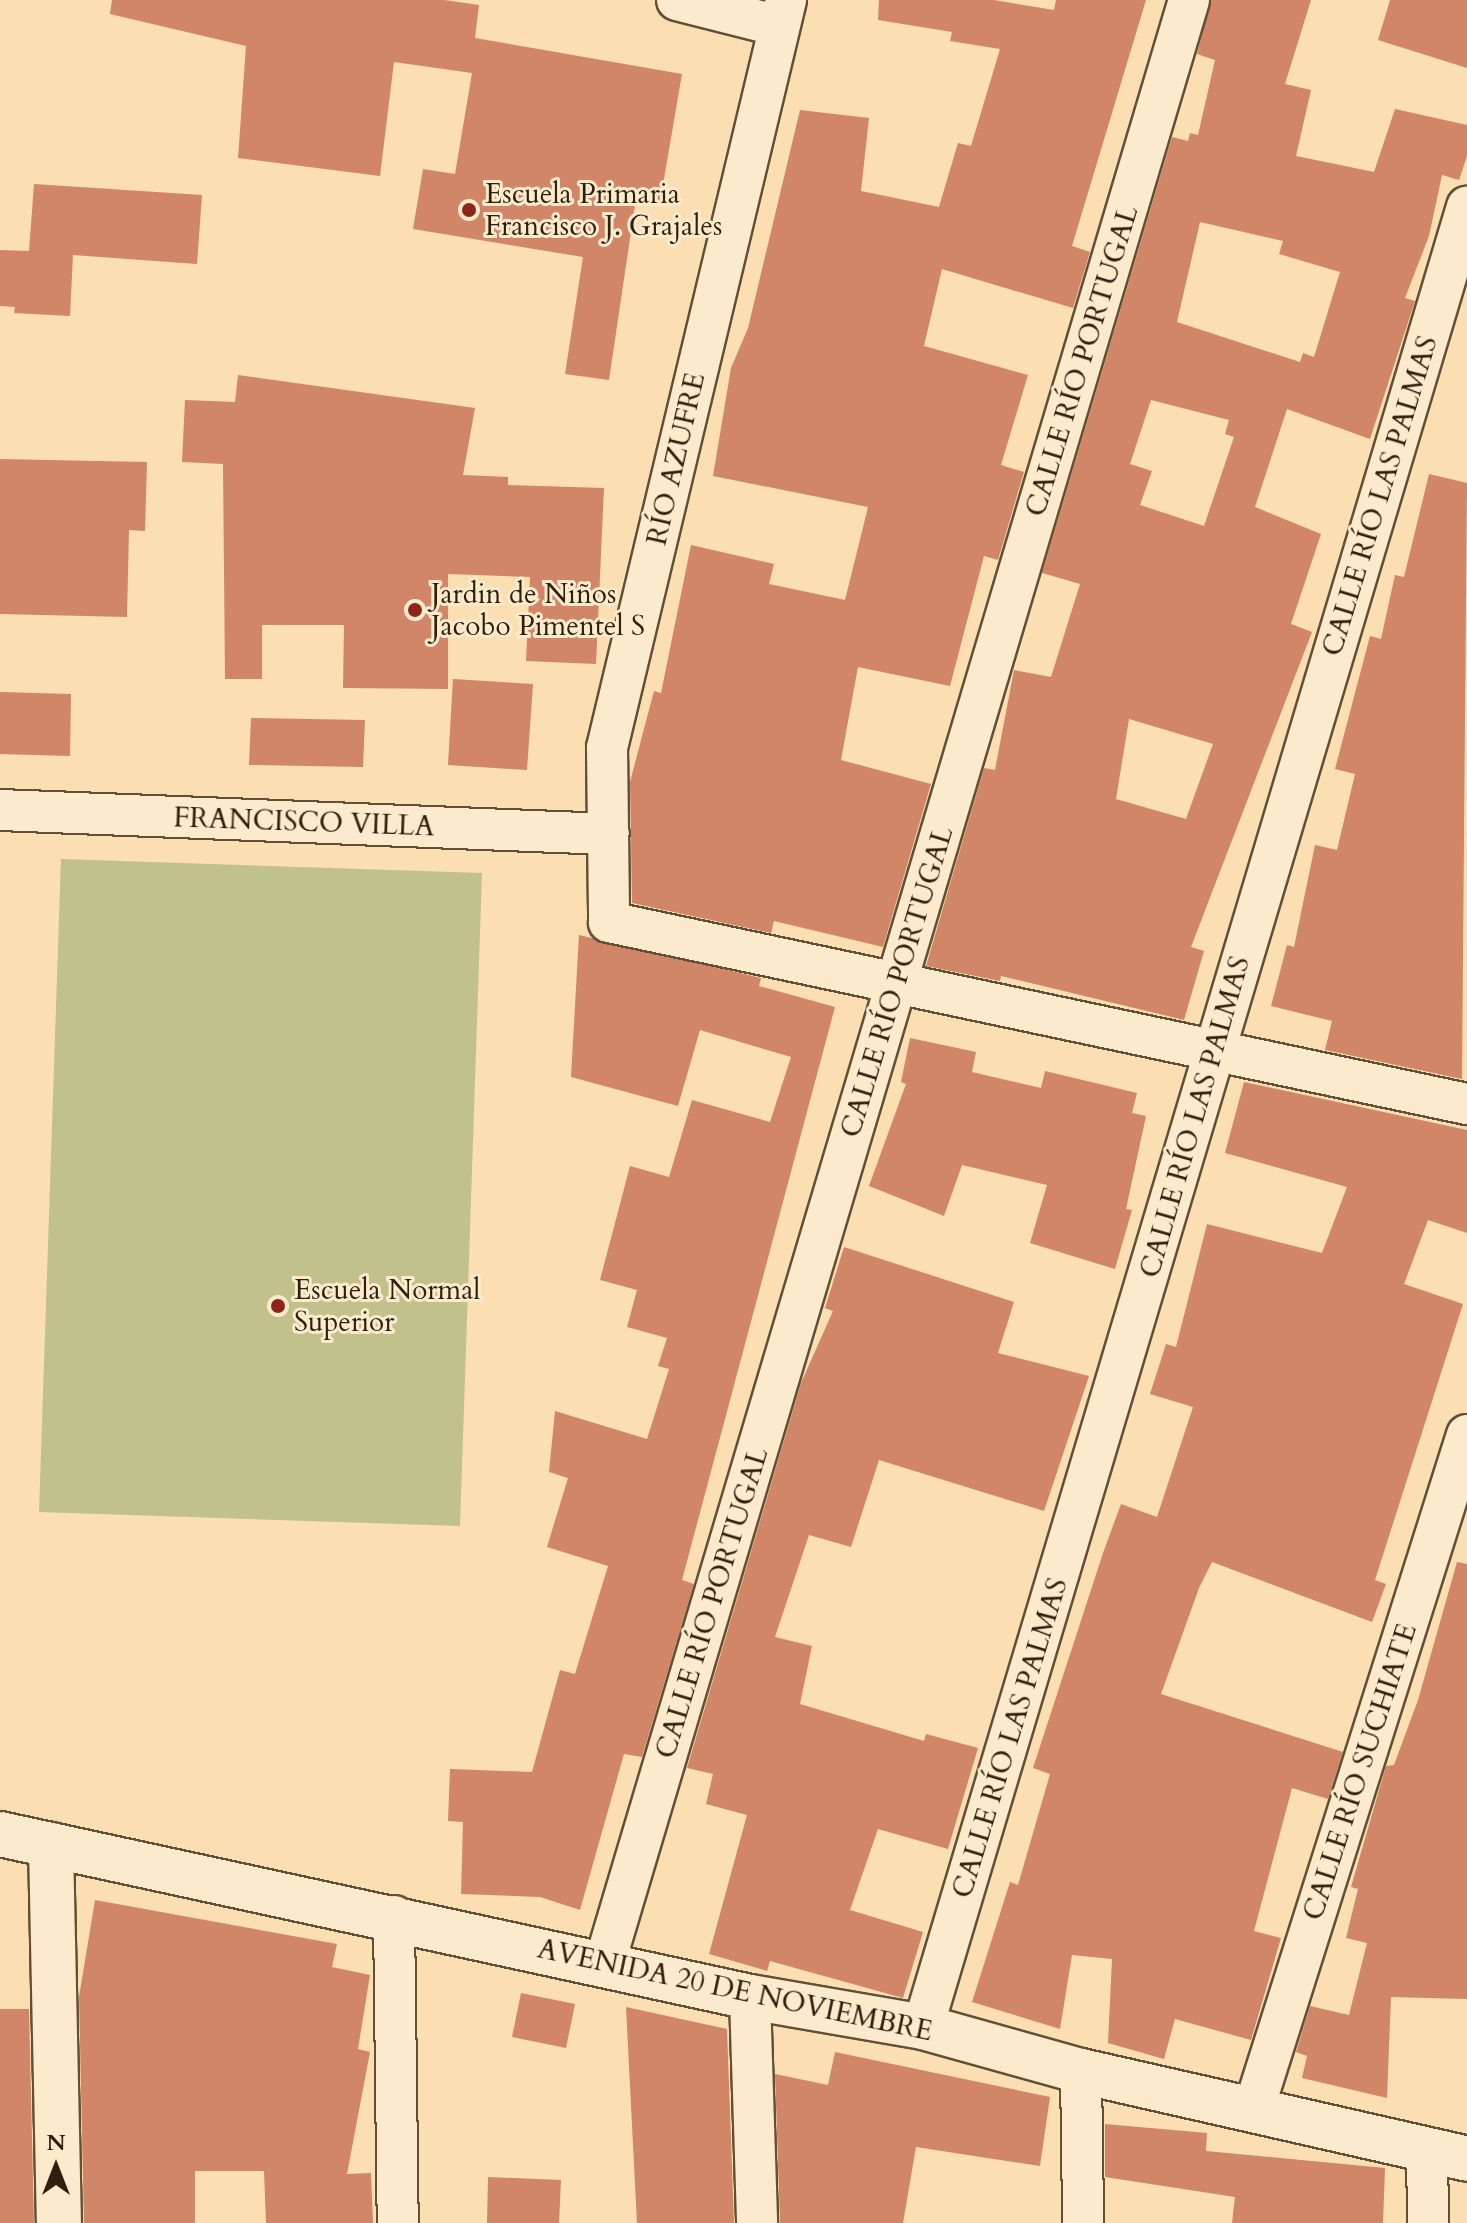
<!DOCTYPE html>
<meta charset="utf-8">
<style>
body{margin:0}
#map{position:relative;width:1467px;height:2223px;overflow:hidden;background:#fbdeb2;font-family:Cardo,serif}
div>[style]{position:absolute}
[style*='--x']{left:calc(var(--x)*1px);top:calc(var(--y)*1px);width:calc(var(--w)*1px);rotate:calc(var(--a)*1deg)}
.green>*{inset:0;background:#c0c18b}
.building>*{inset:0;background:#d18668}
.roads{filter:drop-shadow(2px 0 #615036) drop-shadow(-2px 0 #615036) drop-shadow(0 2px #615036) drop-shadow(0 -2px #615036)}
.street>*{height:40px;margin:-20px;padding:0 20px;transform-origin:20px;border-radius:20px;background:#fceacd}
.secondary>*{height:44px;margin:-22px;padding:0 22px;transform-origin:22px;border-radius:22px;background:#fceacd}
.dots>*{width:22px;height:22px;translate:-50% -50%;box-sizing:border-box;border:4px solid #fceacd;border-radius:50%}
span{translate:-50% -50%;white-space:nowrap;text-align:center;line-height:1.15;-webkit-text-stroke:6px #fceacd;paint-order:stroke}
.poi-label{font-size:28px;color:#2e200c}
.left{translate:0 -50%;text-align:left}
.street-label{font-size:28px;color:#2e200c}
.north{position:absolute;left:16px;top:2127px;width:80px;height:80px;-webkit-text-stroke:6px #fceacd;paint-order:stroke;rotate:0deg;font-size:22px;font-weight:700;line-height:32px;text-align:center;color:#2e200c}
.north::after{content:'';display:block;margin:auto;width:28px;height:36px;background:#2e200c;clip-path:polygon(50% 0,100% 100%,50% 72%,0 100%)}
</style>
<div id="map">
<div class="green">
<i style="clip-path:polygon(61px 859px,482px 873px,460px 1526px,39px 1512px)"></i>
</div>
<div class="building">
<i style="clip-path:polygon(112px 0,444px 0,479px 5px,475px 38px,682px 74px,660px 202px,636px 198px,609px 380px,565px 374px,583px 257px,413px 229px,423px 169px,455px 174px,472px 73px,394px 62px,380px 176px,238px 158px,246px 46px,110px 14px)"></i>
<i style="clip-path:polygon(879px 0,994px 0,1054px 10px,1056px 0,1146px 0,1072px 246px,1090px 252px,1073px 308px,942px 269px,924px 346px,1028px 375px,1001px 465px,1024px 472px,998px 560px,984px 556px,950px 686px,858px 667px,841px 760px,931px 784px,883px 947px,774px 921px,771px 933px,632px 903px,630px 782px,654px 691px,661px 693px,691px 545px,774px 564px,769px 584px,845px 600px,868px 507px,713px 476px,731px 368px,748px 328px,800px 110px,869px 118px,861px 191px,939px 207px,958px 143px,971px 146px,1000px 49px,950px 41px,952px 32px,878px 20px)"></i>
<i style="clip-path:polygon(evenodd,1211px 0,1311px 0,1285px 84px,1311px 90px,1296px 156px,1374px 172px,1395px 109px,1467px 125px,1467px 156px,1459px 180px,1442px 175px,1429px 236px,1405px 298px,1415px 301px,1370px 439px,1287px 409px,1255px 507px,1321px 534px,1291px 624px,1312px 632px,1191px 947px,1204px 951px,1184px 1020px,1001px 976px,1000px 981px,926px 966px,984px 768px,995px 770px,1014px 670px,1051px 677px,1080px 584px,1042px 573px,1172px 137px,1188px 141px,1190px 133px,1198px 135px,1215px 60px,1197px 54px,1211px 0,1200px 222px,1283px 241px,1279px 254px,1340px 272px,1314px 357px,1303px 353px,1300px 362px,1177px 322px,1200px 222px,1211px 0,1151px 400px,1229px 420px,1225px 434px,1234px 437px,1204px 526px,1140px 505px,1152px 471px,1130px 464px,1151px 400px,1211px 0,1129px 719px,1213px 744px,1186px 819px,1116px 799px,1129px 719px)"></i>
<i style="clip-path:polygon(1390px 0,1467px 0,1467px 68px,1378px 40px)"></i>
<i style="clip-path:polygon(34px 184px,202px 195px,197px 264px,73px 255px,70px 316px,14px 313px,15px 307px,0 306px,0 250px,29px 251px)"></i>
<i style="clip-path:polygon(238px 375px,475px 408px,463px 475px,508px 477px,508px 485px,604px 488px,596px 664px,526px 661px,530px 577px,448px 574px,448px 689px,343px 688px,344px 625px,262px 625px,262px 679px,225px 679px,223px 464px,182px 462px,185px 400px,235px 402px)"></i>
<i style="clip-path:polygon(0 459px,147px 462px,145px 531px,129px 530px,127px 617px,0 614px)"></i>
<i style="clip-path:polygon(1429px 474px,1467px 483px,1462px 1079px,1325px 1050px,1332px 1021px,1271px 1006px,1287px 945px,1294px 947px,1315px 845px,1337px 850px,1355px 774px,1335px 769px,1370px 636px,1381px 639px,1395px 575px,1404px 577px)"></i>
<i style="clip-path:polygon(453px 679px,533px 684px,527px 770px,448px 765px)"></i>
<i style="clip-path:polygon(0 692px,71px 694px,70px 756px,0 754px)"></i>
<i style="clip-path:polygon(251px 718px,365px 720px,363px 767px,249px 765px)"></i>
<i style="clip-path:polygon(579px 935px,761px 978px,759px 986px,835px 1007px,682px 1580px,694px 1584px,642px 1757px,624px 1754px,580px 1910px,540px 1897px,461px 1894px,463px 1822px,448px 1821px,450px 1769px,532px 1772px,560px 1670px,575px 1674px,608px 1566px,547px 1547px,568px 1478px,549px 1472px,555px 1411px,647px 1439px,669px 1369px,658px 1366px,667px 1338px,627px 1327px,637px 1290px,600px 1280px,630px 1166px,669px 1177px,692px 1100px,770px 1122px,791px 1057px,700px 1030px,678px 1106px,571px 1077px)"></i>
<i style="clip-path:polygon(910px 1038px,976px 1052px,972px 1072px,1041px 1088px,1045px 1071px,1137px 1093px,1132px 1113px,1146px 1116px,1126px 1209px,1132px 1210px,1115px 1269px,1030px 1243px,1047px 1185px,962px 1165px,944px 1216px,869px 1186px,906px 1084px,901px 1082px)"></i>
<i style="clip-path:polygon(1244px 1082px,1467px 1130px,1467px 1233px,1428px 1220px,1404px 1284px,1463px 1304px,1375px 1580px,1386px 1584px,1372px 1622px,1212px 1562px,1199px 1588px,1161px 1694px,1343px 1752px,1328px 1799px,1292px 1788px,1254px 1931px,1281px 1938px,1251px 2040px,1175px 2019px,1164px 2059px,1108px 2043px,1112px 1959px,1072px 1955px,1060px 2029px,972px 2002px,1010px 1882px,1018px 1885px,1050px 1774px,1033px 1768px,1103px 1553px,1121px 1504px,1157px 1517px,1193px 1407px,1150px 1394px,1166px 1344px,1176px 1347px,1207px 1224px,1322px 1253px,1347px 1187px,1225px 1153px)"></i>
<i style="clip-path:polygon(844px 1247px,1014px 1302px,998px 1353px,1089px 1376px,1044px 1511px,879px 1460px,851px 1547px,809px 1535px,775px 1637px,812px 1646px,800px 1704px,924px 1741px,926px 1734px,978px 1748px,948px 1849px,878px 1829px,850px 1910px,923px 1932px,903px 1998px,770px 1961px,767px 1971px,709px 1954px,747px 1815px,706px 1804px,713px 1774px,687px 1768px,801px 1383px,833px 1311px,825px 1308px)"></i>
<i style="clip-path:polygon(1457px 1562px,1467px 1564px,1467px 1999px,1391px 1997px,1387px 2098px,1302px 2078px,1307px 2056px,1296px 2052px,1310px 2006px,1349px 2015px,1367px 1943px,1346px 1938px,1358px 1889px,1351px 1887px,1386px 1766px,1394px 1765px,1418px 1700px)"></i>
<i style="clip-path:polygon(95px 1900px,337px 1944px,332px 1967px,370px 1975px,358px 2049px,370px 2052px,347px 2174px,371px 2173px,373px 2223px,266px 2223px,264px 2171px,195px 2171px,195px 2223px,84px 2223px,79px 1997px)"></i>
<i style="clip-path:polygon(521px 1993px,575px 2004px,566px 2048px,512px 2037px)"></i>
<i style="clip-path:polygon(626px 2007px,727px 2029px,734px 2223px,637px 2223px)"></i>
<i style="clip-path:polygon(0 2009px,29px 2009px,34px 2223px,0 2223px)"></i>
<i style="clip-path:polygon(835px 2052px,1050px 2097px,1040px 2166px,916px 2147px,903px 2223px,780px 2223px,775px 2074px,828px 2085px)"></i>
<i style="clip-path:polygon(1105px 2124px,1207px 2133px,1206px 2151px,1385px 2168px,1383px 2223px,1232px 2223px,1235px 2197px,1105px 2177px)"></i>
<i style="clip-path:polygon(488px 2177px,561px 2180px,559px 2223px,487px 2223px)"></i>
</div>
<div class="roads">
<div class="street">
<i style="--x:677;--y:0;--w:105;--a:14.3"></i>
<i style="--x:786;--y:0;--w:769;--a:103.46"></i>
<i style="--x:607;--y:748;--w:174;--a:89.3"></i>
<i style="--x:609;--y:922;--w:877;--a:11.98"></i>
<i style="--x:0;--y:810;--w:609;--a:2.26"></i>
<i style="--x:394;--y:1916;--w:307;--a:89.3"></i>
<i style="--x:604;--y:1965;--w:2050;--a:-73.42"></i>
<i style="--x:750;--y:1997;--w:226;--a:88.2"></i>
<i style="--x:923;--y:2027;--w:1900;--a:-73.36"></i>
<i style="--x:1081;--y:2071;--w:152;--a:89.2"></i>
<i style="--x:1254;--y:2108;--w:706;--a:-72.44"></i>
<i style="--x:1427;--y:2149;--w:74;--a:89.2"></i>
</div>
<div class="secondary">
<i style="--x:0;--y:1834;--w:768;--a:12.26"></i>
<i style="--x:750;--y:1997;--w:176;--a:9.8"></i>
<i style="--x:923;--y:2027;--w:164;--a:15.6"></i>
<i style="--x:1081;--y:2071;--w:396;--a:12.8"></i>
<i style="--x:51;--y:1845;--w:378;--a:88.8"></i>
</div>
</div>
<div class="dots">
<i style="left:469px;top:210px;background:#8f2418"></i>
<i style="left:415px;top:610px;background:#8f2418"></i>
<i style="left:278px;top:1306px;background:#8f2418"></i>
</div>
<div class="poi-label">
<span class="left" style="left:485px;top:210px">Escuela Primaria<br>Francisco J. Grajales</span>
<span class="left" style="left:431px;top:610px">Jardin de Niños<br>Jacobo Pimentel S</span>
<span class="left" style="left:294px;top:1306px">Escuela Normal<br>Superior</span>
</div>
<div class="street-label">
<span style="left:1082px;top:361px;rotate:-73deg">CALLE RÍO PORTUGAL</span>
<span style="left:676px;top:459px;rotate:-77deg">RÍO AZUFRE</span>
<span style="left:1380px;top:496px;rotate:-73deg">CALLE RÍO LAS PALMAS</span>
<span style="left:304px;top:822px;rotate:2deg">FRANCISCO VILLA</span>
<span style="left:897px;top:982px;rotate:-73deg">CALLE RÍO PORTUGAL</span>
<span style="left:1195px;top:1117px;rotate:-74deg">CALLE RÍO LAS PALMAS</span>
<span style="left:712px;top:1603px;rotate:-73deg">CALLE RÍO PORTUGAL</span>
<span style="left:1010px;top:1738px;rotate:-73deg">CALLE RÍO LAS PALMAS</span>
<span style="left:1360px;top:1772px;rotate:-72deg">CALLE RÍO SUCHIATE</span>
<span style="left:735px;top:1990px;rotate:12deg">AVENIDA 20 DE NOVIEMBRE</span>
</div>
<div class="north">N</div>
</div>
